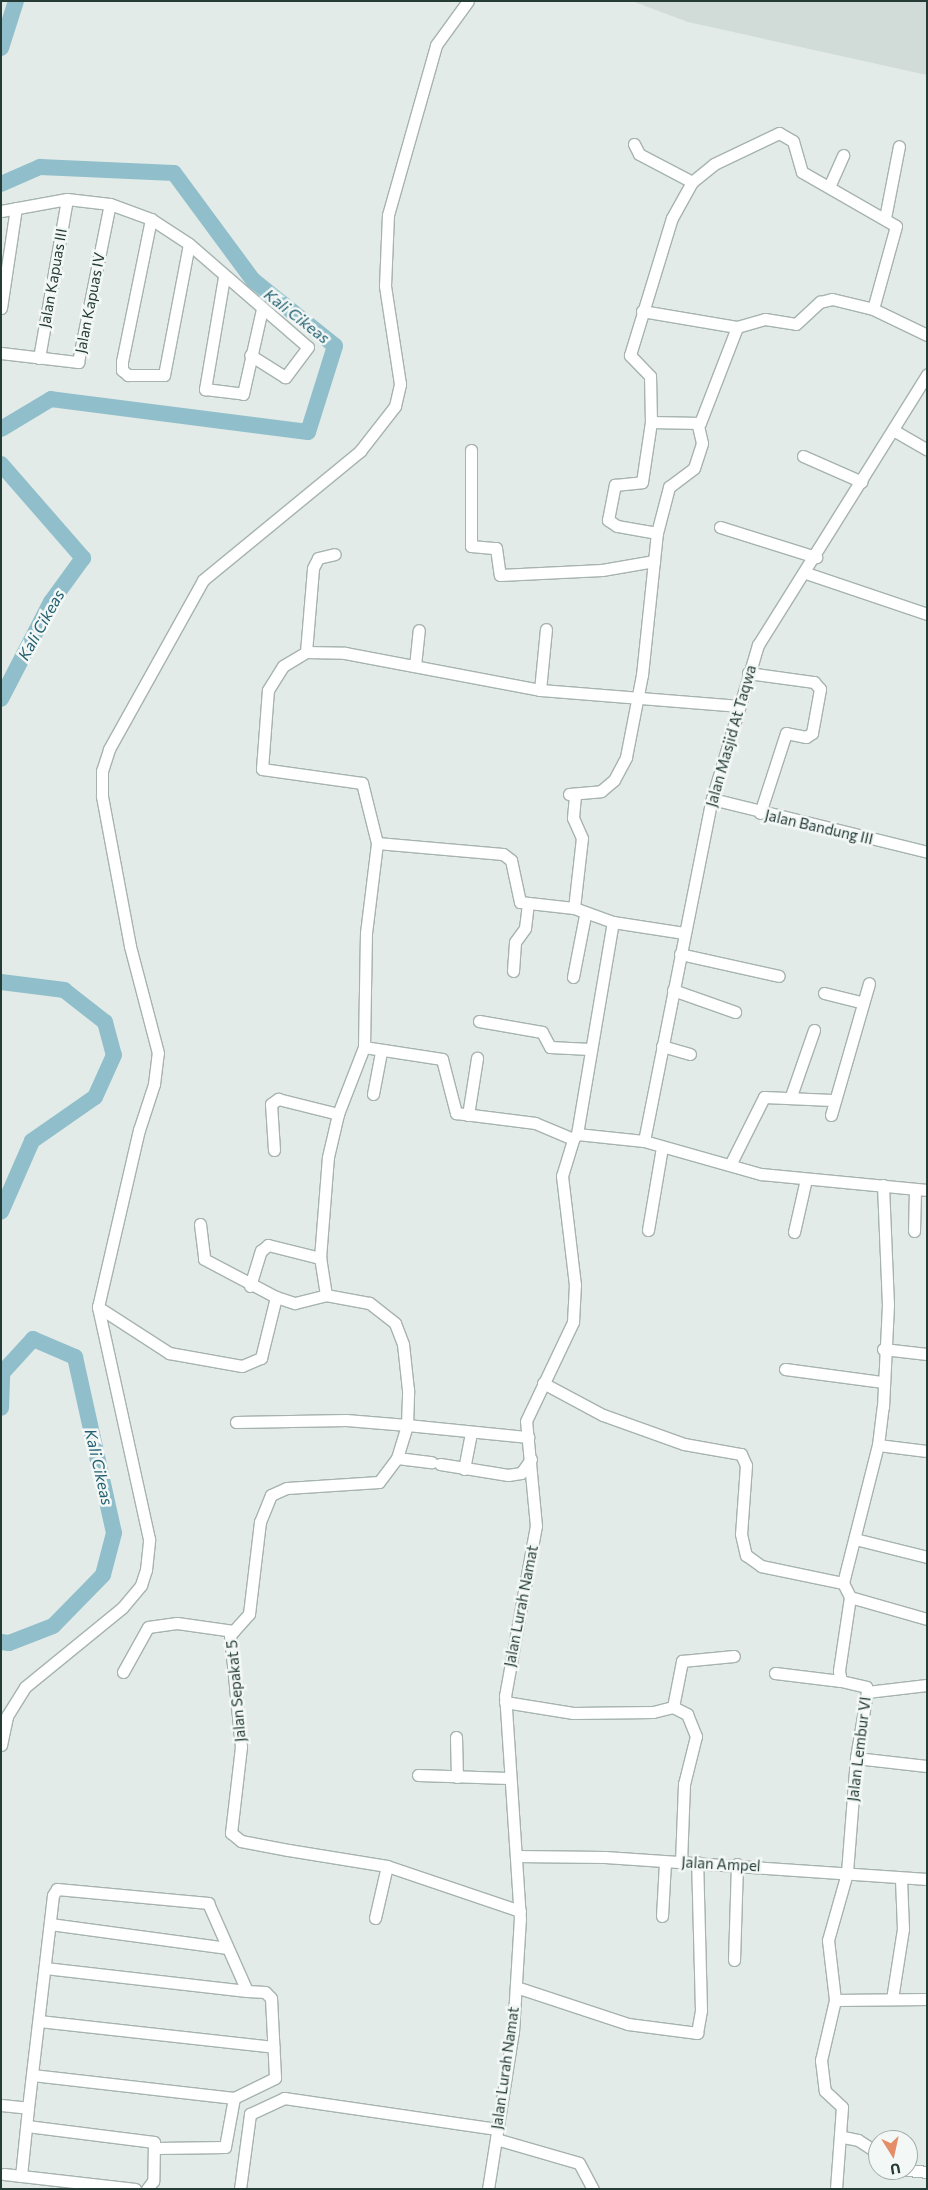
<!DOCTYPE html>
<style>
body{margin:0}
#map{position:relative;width:928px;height:2190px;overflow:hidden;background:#e3ebe8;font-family:Commissioner,sans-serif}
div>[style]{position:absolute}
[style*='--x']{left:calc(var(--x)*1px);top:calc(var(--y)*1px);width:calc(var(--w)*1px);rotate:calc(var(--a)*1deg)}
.built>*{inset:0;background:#d1dbd7}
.river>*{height:16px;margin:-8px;padding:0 8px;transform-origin:8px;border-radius:8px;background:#90bfcb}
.roads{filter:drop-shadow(1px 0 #a6b3af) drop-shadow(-1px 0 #a6b3af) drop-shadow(0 1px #a6b3af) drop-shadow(0 -1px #a6b3af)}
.minor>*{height:11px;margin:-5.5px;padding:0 5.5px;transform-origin:5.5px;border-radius:5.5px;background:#fff}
span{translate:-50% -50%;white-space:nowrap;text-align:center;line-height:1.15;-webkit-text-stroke:5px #f3f8f6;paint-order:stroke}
.street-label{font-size:15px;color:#243b36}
.water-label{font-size:16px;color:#246071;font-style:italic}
.frame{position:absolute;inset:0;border:2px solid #243b36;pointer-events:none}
.north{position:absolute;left:868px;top:2130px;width:50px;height:50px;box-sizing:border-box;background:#f3f8f6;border:1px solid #a0aca9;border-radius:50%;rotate:170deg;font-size:14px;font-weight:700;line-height:20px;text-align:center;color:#243b36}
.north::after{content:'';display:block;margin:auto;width:18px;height:22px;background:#e58d67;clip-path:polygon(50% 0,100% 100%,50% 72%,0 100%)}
</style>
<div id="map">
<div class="built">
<i style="clip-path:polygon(632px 1px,927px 1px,927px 75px,688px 22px)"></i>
</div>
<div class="river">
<i style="--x:1;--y:48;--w:49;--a:-72.3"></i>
<i style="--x:1;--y:184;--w:43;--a:-23.6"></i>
<i style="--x:40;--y:167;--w:134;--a:2.6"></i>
<i style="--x:174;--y:173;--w:133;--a:53.6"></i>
<i style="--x:253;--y:280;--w:105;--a:38.8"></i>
<i style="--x:335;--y:346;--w:90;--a:107.4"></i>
<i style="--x:308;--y:432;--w:259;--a:-172.7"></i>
<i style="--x:51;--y:399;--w:58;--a:149"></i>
<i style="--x:1;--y:464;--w:125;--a:48.9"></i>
<i style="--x:83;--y:558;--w:54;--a:126"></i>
<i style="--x:51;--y:602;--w:109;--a:117.3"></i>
<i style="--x:1;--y:982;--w:64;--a:7.2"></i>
<i style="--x:64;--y:990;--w:52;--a:38"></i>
<i style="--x:105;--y:1022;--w:34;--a:75"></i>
<i style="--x:114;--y:1055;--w:46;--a:114.3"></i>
<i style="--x:95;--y:1097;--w:77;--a:145.1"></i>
<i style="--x:32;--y:1141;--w:77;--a:113.6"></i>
<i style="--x:1;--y:1408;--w:35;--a:-88"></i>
<i style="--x:2;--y:1373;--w:46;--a:-47.6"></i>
<i style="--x:33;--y:1339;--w:46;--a:23.2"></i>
<i style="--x:75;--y:1357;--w:180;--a:77.5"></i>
<i style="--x:114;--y:1533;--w:43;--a:104.7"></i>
<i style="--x:103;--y:1575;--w:71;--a:134.4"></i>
<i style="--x:53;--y:1626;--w:47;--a:158.9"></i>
<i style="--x:9;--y:1643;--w:8;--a:-173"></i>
</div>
<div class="roads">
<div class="minor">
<i style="--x:634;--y:144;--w:11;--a:63"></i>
<i style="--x:639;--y:154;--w:60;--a:27.8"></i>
<i style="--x:829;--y:187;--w:35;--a:-66"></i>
<i style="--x:1;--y:211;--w:67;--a:-10.3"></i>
<i style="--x:67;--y:199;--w:43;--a:6.6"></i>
<i style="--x:110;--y:204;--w:44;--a:20.1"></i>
<i style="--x:151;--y:219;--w:45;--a:33.3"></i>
<i style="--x:189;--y:244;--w:157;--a:40.9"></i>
<i style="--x:308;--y:347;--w:38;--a:127"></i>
<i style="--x:285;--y:377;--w:41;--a:-147.8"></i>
<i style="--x:885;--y:218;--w:73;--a:-79"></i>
<i style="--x:151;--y:219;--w:145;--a:101.5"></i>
<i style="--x:122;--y:361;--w:9;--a:90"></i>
<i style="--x:122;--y:370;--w:8;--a:40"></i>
<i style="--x:128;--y:375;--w:36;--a:0"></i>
<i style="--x:164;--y:375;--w:133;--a:-79.2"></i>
<i style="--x:224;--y:277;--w:114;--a:99.6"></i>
<i style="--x:205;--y:389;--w:38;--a:7"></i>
<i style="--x:243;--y:394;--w:87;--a:-77.4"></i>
<i style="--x:1;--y:308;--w:101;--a:-81.5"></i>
<i style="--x:642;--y:311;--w:96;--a:9.6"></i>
<i style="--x:737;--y:327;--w:29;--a:-16"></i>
<i style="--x:765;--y:319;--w:31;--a:9"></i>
<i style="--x:796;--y:324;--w:33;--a:-43"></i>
<i style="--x:820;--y:302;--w:12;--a:-14"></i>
<i style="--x:832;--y:299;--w:42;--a:13.7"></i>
<i style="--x:1;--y:353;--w:78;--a:6.7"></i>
<i style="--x:78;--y:362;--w:161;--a:-78.6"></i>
<i style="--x:39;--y:358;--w:161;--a:-80"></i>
<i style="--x:651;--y:422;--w:49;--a:1.2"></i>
<i style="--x:700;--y:423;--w:103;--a:-68.9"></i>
<i style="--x:893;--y:430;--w:39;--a:30"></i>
<i style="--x:471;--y:450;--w:96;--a:90"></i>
<i style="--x:471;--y:546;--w:25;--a:5"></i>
<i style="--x:496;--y:548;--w:27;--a:82"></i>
<i style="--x:500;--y:575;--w:102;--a:-2.8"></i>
<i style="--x:602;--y:570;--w:53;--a:-9.8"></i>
<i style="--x:803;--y:456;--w:64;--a:23.8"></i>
<i style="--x:720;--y:527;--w:101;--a:17.4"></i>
<i style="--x:657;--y:533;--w:41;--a:-170.1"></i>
<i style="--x:617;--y:526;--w:11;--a:-146"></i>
<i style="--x:608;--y:520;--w:36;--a:-79"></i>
<i style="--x:615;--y:485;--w:27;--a:-6"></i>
<i style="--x:642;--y:482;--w:61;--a:-81.5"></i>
<i style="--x:651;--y:422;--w:46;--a:-91.2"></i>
<i style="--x:650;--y:376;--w:29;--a:-134"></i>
<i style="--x:630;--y:355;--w:143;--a:-73"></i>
<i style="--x:672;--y:218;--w:41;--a:-60.9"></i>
<i style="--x:692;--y:182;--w:28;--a:-39"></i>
<i style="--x:714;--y:164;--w:72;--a:-25.5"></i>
<i style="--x:779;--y:133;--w:16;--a:30"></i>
<i style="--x:793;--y:141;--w:32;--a:74"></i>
<i style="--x:802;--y:172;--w:108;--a:29.9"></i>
<i style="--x:896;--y:226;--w:86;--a:105.5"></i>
<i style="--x:873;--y:309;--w:60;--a:25.7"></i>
<i style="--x:806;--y:573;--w:128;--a:18.7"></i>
<i style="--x:306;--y:652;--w:84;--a:-85.2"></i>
<i style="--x:313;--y:568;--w:11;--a:-63"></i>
<i style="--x:318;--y:558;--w:17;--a:-13"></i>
<i style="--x:415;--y:666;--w:36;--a:-84"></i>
<i style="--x:748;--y:673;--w:67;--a:7.8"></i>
<i style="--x:814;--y:682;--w:9;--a:49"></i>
<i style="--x:820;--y:689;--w:45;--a:100.3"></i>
<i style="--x:812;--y:733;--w:7;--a:146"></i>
<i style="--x:806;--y:737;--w:20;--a:-169"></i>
<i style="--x:786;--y:733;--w:84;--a:108"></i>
<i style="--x:540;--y:690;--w:61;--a:-84.4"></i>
<i style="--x:569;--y:794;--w:32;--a:-5"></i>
<i style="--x:601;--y:791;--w:17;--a:-40"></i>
<i style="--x:614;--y:780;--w:26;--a:-62"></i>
<i style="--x:626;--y:757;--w:84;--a:-79"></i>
<i style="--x:642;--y:675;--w:143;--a:-84"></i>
<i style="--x:657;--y:533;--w:48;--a:-75.4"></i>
<i style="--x:669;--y:487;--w:31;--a:-37"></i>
<i style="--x:694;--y:468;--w:26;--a:-72"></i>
<i style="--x:702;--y:443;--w:18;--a:-103"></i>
<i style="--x:712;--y:799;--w:221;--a:13.8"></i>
<i style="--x:377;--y:843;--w:126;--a:5"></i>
<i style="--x:503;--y:854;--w:10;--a:37"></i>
<i style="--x:511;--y:860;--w:43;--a:77.9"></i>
<i style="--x:520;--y:902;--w:54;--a:6.3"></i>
<i style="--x:574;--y:908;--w:41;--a:19.7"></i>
<i style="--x:613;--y:922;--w:72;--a:8.8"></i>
<i style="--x:574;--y:908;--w:70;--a:-83.5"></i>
<i style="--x:582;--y:838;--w:22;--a:-114"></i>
<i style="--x:573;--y:818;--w:24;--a:-85"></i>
<i style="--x:680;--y:954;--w:101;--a:12.5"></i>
<i style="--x:513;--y:971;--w:29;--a:-86"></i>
<i style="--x:515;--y:942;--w:17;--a:-54"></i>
<i style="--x:525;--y:928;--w:23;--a:-83"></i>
<i style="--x:573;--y:977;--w:63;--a:-79"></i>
<i style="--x:673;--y:990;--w:66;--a:19.5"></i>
<i style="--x:824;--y:993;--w:38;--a:14"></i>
<i style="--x:479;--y:1021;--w:64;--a:9.9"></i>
<i style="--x:542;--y:1032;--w:17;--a:62"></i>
<i style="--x:550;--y:1047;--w:40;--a:2.9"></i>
<i style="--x:662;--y:1046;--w:29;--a:16"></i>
<i style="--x:364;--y:1047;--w:79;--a:8.7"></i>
<i style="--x:442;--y:1059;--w:56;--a:75.5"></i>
<i style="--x:456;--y:1113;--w:80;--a:7.2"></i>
<i style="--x:535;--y:1123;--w:41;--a:22.8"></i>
<i style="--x:373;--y:1094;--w:43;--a:-79.2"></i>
<i style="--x:791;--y:1096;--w:70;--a:-70.8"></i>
<i style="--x:468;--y:1115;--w:58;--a:-81"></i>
<i style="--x:831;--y:1115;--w:137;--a:-73.9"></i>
<i style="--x:577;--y:1134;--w:215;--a:-80.4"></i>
<i style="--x:644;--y:1141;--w:349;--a:-78.8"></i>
<i style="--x:712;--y:799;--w:161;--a:-73.4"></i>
<i style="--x:758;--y:645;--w:319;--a:-58"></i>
<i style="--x:274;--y:1150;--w:46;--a:-93.7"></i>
<i style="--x:271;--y:1104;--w:9;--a:-36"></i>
<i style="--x:278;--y:1099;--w:62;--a:14"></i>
<i style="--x:730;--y:1165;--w:76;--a:-63.4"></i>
<i style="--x:764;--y:1097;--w:68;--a:2.5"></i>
<i style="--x:200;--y:1224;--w:35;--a:83"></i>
<i style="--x:204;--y:1259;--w:81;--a:27.8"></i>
<i style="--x:648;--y:1230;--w:84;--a:-80.4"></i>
<i style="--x:914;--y:1231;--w:42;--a:-88.6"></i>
<i style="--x:794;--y:1232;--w:54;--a:-77.2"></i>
<i style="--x:250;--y:1286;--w:37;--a:-73"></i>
<i style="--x:261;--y:1251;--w:9;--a:-41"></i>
<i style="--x:268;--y:1245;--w:54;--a:14"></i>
<i style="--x:98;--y:1307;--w:85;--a:32.9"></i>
<i style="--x:169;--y:1353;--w:74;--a:10.1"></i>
<i style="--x:242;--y:1366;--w:21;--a:-23"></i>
<i style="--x:261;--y:1358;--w:63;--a:-76.2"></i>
<i style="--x:276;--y:1297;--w:20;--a:18"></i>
<i style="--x:295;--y:1303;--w:32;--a:-14"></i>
<i style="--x:883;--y:1349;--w:44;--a:6.5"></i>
<i style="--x:785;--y:1369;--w:99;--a:7.6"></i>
<i style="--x:543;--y:1383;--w:68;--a:28.1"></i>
<i style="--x:603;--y:1415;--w:86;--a:19.7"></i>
<i style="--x:684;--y:1444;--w:58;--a:10"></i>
<i style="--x:741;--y:1454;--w:12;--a:66"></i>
<i style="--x:746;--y:1465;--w:69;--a:94.1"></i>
<i style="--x:741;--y:1534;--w:22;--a:77"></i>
<i style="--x:746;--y:1555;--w:19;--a:36"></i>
<i style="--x:761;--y:1566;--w:84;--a:11.7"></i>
<i style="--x:843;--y:1583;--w:16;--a:63"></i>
<i style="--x:850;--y:1597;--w:75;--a:98.5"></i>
<i style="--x:839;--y:1671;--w:10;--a:79"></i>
<i style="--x:841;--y:1681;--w:26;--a:13"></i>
<i style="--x:866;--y:1687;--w:5;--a:79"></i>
<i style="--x:867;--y:1692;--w:67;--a:99.5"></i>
<i style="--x:856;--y:1758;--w:115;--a:94.5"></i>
<i style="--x:847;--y:1873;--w:70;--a:105.8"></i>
<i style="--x:828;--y:1940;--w:60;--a:83.3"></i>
<i style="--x:835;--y:2000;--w:62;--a:103.1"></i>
<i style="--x:821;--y:2060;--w:31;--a:83"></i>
<i style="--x:825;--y:2091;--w:23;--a:43"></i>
<i style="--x:842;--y:2107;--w:82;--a:94.2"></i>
<i style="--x:236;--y:1422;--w:110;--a:-1"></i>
<i style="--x:346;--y:1420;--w:61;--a:4.7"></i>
<i style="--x:407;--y:1425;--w:35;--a:-88"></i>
<i style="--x:408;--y:1390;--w:46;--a:-96.2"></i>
<i style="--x:403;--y:1344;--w:22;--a:-111"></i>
<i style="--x:395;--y:1323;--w:33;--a:-142"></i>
<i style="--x:369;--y:1303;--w:44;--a:-169.5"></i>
<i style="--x:326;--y:1295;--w:37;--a:-99"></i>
<i style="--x:320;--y:1258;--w:101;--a:-85.5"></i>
<i style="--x:328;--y:1157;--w:44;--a:-76.9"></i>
<i style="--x:338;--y:1114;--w:72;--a:-68.8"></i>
<i style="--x:364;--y:1047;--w:114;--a:-89"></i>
<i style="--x:366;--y:933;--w:91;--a:-83"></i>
<i style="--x:377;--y:843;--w:62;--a:-104"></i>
<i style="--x:362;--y:783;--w:101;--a:-172"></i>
<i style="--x:262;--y:769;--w:79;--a:-85.7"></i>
<i style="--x:268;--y:690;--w:28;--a:-58"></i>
<i style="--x:283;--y:666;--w:27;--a:-31"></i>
<i style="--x:306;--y:652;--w:39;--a:1"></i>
<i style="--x:345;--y:653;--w:198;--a:10.7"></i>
<i style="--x:540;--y:690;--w:198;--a:4.6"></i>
<i style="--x:878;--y:1445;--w:49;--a:7"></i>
<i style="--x:397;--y:1458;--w:35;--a:7"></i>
<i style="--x:440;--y:1464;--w:69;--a:9.2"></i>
<i style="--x:508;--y:1475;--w:13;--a:-9"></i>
<i style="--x:521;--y:1473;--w:17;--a:-54"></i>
<i style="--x:464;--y:1469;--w:33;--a:-79"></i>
<i style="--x:855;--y:1539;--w:74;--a:14"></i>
<i style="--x:843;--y:1583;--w:142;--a:-75.8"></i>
<i style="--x:878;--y:1445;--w:38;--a:-83"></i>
<i style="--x:883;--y:1407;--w:102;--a:-87.2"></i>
<i style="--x:888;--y:1305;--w:120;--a:-92.4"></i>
<i style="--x:850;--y:1597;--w:80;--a:15.9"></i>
<i style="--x:123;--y:1672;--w:51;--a:-60.9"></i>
<i style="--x:148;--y:1627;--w:29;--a:-8"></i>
<i style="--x:177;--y:1623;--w:57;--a:8.1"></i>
<i style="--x:775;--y:1673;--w:66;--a:6.9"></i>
<i style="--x:867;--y:1692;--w:60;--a:-6.7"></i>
<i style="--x:505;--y:1702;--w:69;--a:9.2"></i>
<i style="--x:573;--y:1713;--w:80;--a:-0.7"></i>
<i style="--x:653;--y:1712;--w:21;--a:-14"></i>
<i style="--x:673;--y:1707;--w:47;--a:-78.9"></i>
<i style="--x:682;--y:1661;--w:52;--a:-5.5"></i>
<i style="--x:673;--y:1707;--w:16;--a:27"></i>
<i style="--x:687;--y:1714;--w:24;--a:68"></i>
<i style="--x:696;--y:1736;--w:49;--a:104"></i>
<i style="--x:684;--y:1784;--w:78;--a:92.2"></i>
<i style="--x:456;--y:1737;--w:40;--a:88.6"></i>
<i style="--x:1;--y:1745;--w:30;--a:-78"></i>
<i style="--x:7;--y:1716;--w:34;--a:-58"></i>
<i style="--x:25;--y:1687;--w:125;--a:-39.2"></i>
<i style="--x:122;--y:1608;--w:30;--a:-50"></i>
<i style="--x:141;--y:1585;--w:16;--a:-72"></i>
<i style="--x:146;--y:1570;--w:31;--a:-84"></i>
<i style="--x:149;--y:1539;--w:238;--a:-102.4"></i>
<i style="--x:98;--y:1307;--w:182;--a:-77"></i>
<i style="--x:139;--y:1130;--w:48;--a:-71.9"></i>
<i style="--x:154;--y:1084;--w:31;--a:-83"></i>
<i style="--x:158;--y:1053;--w:111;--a:-104.7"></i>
<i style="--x:130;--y:946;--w:153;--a:-100.6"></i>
<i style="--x:102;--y:796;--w:25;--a:-90"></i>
<i style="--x:102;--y:771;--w:23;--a:-72"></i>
<i style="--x:109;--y:749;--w:193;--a:-60.9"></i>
<i style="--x:203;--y:580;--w:203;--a:-39.4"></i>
<i style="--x:360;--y:451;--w:57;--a:-52.1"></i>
<i style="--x:395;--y:406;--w:23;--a:-77"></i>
<i style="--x:400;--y:384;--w:99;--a:-98.7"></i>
<i style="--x:385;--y:286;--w:71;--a:-87.6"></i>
<i style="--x:388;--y:215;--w:177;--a:-74.2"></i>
<i style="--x:436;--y:45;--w:54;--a:-54"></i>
<i style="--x:856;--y:1758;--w:71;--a:6.4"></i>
<i style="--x:418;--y:1775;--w:90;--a:1.9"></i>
<i style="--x:516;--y:1856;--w:89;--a:0.6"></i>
<i style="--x:605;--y:1857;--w:323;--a:3.9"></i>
<i style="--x:520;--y:1911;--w:140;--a:-161.3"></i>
<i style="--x:387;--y:1866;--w:100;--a:-170.8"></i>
<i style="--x:288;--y:1850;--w:48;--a:-169.2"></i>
<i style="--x:241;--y:1841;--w:13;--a:-141"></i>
<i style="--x:231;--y:1833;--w:87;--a:-83.4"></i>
<i style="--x:241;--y:1747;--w:113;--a:-95.6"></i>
<i style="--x:230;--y:1635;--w:28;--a:-48"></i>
<i style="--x:249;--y:1614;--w:93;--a:-83.2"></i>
<i style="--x:260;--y:1522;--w:29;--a:-68"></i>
<i style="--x:271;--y:1495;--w:17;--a:-24"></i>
<i style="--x:287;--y:1488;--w:92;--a:-3.7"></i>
<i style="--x:379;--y:1482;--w:30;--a:-53"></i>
<i style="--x:397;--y:1458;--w:34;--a:-73"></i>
<i style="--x:407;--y:1425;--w:122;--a:5.7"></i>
<i style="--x:662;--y:1916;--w:54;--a:-86.8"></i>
<i style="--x:375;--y:1918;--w:53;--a:-77"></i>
<i style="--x:50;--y:1924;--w:179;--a:7.7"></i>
<i style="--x:734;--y:1960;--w:96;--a:-88.2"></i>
<i style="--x:45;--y:1968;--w:203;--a:6.5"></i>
<i style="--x:516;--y:1987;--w:118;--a:18.3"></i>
<i style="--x:628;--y:2024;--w:70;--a:7.4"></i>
<i style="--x:697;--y:2033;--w:23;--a:-80"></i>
<i style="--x:701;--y:2010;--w:148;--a:-91.5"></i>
<i style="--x:892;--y:1999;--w:71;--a:-81.1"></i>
<i style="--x:903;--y:1929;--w:50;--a:-92.3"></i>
<i style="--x:835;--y:2000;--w:92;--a:-0.6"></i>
<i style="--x:39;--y:2021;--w:236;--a:6.3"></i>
<i style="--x:1;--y:2105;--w:27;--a:6"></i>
<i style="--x:27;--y:2126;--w:128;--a:7.2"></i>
<i style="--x:154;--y:2142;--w:39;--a:91"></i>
<i style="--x:153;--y:2181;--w:10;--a:127"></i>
<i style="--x:843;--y:2137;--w:15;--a:11"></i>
<i style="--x:858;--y:2140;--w:24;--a:33"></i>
<i style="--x:496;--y:2139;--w:86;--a:16.1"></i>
<i style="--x:579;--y:2163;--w:30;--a:62"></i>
<i style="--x:157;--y:2148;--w:68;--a:-0.8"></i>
<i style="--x:225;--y:2147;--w:50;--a:-79.6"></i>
<i style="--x:908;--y:2170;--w:19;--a:6"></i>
<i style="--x:4;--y:2174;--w:132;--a:6.5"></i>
<i style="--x:21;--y:2176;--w:68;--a:-84.1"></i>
<i style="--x:28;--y:2108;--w:214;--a:-83.3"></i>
<i style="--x:53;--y:1895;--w:7;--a:-56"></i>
<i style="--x:57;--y:1889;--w:152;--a:5.3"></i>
<i style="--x:208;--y:1903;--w:96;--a:66.1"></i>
<i style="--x:247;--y:1991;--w:18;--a:3"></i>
<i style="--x:265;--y:1992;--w:8;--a:45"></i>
<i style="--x:271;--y:1998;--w:80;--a:87.1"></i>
<i style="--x:275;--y:2078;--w:46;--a:154"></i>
<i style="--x:234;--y:2098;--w:203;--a:-173.5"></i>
<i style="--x:240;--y:2189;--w:76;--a:-82.4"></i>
<i style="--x:250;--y:2114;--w:38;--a:-25"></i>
<i style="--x:284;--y:2098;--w:215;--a:8.3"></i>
<i style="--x:488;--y:2189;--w:159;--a:-81"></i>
<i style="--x:513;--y:2032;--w:113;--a:-86.5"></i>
<i style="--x:520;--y:1919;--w:224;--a:-93.8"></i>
<i style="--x:505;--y:1696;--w:173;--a:-79.7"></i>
<i style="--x:536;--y:1526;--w:105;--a:-95.4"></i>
<i style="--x:526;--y:1421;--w:110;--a:-64.6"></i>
<i style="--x:573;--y:1322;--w:37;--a:-87"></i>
<i style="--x:575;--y:1285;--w:110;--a:-96.8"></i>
<i style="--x:562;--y:1176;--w:39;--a:-73"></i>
<i style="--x:573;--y:1139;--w:6;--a:-51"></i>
<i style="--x:577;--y:1134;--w:67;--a:6"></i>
<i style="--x:644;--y:1141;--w:122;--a:15.8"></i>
<i style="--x:761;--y:1174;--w:167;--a:5.5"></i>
</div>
</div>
<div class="street-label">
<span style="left:53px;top:278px;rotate:-80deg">Jalan Kapuas III</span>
<span style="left:90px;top:303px;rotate:-79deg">Jalan Kapuas IV</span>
<span style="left:731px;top:736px;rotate:-74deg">Jalan Masjid At Taqwa</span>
<span style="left:819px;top:827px;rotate:13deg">Jalan Bandung III</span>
<span style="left:521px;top:1606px;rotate:-79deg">Jalan Lurah Namat</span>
<span style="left:236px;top:1691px;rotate:-95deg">Jalan Sepakat 5</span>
<span style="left:859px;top:1749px;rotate:-83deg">Jalan Lembur VI</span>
<span style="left:721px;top:1864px;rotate:3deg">Jalan Ampel</span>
<span style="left:505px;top:2068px;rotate:-82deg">Jalan Lurah Namat</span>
</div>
<div class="water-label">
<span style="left:297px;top:316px;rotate:38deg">Kali Cikeas</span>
<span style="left:41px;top:625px;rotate:-61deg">Kali Cikeas</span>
<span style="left:99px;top:1467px;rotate:77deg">Kali Cikeas</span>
</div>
<div class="frame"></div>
<div class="north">U</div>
</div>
